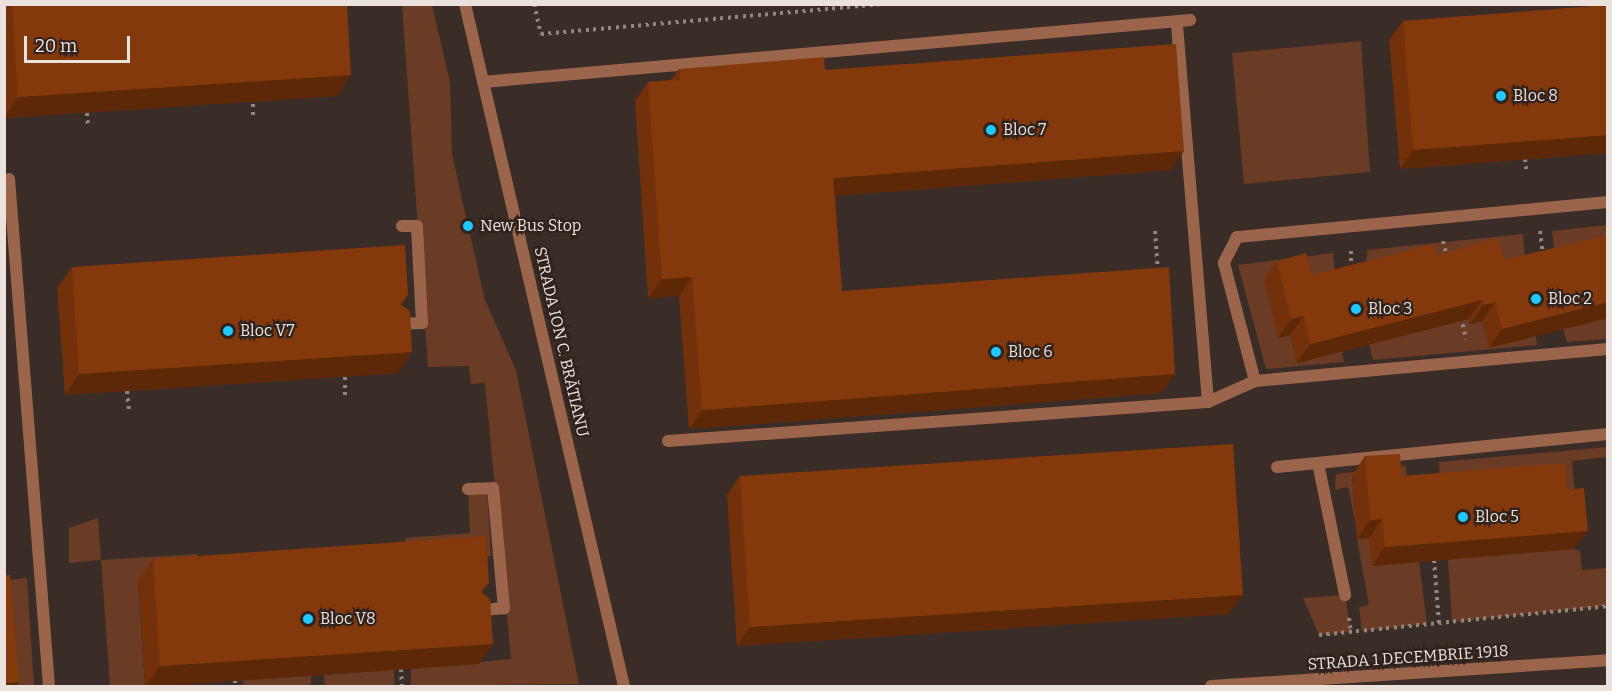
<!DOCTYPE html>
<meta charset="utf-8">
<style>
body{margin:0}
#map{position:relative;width:1612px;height:691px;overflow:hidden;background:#3a2c26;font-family:Bitter,serif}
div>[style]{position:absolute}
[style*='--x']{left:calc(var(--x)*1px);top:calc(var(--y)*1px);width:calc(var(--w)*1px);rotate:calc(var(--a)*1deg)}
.green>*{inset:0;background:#6a3c25}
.path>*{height:4px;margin-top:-2px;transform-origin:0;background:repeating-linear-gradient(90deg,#918580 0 3px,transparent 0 7.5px)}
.service>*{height:12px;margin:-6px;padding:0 6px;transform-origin:6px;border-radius:6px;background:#9b654c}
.minor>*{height:12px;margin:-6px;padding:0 6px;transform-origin:6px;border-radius:6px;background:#9b654c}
.tertiary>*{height:12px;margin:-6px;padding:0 6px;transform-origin:6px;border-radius:6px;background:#9b654c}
.wall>*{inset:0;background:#72310a}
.shaded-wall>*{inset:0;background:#5c2808}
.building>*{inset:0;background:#84390c}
.dots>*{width:16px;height:16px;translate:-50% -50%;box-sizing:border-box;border:3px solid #30221c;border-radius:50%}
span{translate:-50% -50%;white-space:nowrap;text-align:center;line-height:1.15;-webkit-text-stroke:4.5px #30221c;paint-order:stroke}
.poi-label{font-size:16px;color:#ebe2de}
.left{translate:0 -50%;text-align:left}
.street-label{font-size:16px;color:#ebe2de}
.frame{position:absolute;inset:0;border:6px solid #ebe2de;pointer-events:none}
.scale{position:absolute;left:24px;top:36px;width:106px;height:27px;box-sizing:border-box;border:3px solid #ebe2de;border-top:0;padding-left:8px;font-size:18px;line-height:21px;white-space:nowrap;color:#ebe2de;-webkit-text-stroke:4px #30221c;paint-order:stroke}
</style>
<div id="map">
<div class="green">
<i style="clip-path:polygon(402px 5px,432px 5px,450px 82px,452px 154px,468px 226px,485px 300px,516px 370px,579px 684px,411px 686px,411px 669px,511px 659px,485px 383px,471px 384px,469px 366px,428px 367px)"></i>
<i style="clip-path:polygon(1361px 41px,1370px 172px,1244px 184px,1232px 53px)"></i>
<i style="clip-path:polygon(1607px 225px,1607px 249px,1555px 263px,1552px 231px)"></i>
<i style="clip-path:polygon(1523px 234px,1526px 270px,1455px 266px,1470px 324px,1482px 321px,1536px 336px,1537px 345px,1373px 360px,1369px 344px,1445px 324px,1366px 277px,1367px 250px)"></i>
<i style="clip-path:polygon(1333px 253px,1336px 284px,1290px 335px,1297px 362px,1342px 351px,1344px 362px,1266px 369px,1238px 265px)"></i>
<i style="clip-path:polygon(1607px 318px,1607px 339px,1567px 342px,1563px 329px)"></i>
<i style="clip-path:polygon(1607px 447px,1607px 457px,1572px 461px,1576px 507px,1441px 491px,1439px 462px)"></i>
<i style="clip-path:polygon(1406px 466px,1407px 493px,1352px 475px,1356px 525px,1348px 487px,1335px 490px,1336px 474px)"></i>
<i style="clip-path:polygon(468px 489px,487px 489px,491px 556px,404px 562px,405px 538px,470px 533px)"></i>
<i style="clip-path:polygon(98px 518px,101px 560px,197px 554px,197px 560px,219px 574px,138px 580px,145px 686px,110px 686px,101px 560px,69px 563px,69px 528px)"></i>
<i style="clip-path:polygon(1369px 538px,1419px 562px,1427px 624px,1362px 631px,1359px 607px,1369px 605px,1357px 539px)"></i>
<i style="clip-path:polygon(1574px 549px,1580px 551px,1582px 570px,1607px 568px,1607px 606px,1452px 622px,1448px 559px)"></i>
<i style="clip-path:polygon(27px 578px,34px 686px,7px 686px,4px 580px)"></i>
<i style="clip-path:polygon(1345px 595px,1351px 632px,1319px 635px,1303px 598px)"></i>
<i style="clip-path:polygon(394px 670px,394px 686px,325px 686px,324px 675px)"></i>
<i style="clip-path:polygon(311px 676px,311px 686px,243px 686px,243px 680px)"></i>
</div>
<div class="path">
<i style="--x:534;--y:4;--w:31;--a:77"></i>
<i style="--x:541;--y:34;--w:346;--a:-5"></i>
<i style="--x:87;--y:113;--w:14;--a:86"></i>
<i style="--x:253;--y:115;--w:13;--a:-90"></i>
<i style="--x:1525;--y:159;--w:10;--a:84"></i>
<i style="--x:1155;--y:231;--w:41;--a:85.8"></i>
<i style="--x:1540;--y:231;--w:25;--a:83"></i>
<i style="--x:1443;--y:241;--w:16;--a:76"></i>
<i style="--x:1351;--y:251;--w:16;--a:90"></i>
<i style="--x:1461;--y:317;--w:23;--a:77"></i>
<i style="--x:345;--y:377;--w:18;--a:90"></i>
<i style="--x:127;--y:391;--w:19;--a:84"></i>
<i style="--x:1434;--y:560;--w:63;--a:85.5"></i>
<i style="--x:1349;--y:618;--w:14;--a:82"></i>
<i style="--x:1319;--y:635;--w:290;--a:-5.7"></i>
<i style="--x:401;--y:669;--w:17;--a:87"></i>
<i style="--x:235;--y:680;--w:6;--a:90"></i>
</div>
<div class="service">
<i style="--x:1608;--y:202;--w:373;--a:174.6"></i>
<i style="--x:1237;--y:237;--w:29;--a:117"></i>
<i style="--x:1224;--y:263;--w:122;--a:75.3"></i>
<i style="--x:1255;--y:381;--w:354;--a:-5.2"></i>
<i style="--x:395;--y:324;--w:27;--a:-2"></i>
<i style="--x:422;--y:323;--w:97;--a:-93"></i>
<i style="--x:417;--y:226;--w:15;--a:180"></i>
<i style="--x:1208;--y:402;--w:51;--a:-24.1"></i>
<i style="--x:1318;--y:463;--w:135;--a:78.4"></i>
<i style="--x:1277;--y:467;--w:333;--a:-5.7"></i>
<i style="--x:468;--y:489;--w:25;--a:-2"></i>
<i style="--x:493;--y:488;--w:121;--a:84.8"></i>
<i style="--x:504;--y:608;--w:27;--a:174"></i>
</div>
<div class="minor">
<i style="--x:483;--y:82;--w:710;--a:-5.01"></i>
<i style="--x:9;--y:179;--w:509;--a:85.49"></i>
<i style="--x:668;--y:441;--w:541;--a:-4.13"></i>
<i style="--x:1208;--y:402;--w:382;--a:-94.7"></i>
</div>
<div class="tertiary">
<i style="--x:465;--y:4;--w:700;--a:76.88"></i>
<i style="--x:1211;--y:686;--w:398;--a:-3.7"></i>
</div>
<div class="wall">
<i style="clip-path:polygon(4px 4px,347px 4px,337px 96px,4px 118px)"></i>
<i style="clip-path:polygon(1608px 5px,1608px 153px,1400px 169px,1389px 40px,1403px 21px)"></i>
<i style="clip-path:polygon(679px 69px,825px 70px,1171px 170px,835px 196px,842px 291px,1162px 393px,689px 429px,679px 296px,648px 298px,635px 101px,648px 82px,671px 80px)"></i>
<i style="clip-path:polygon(1608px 235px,1489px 348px,1482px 321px,1470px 324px,1469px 319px,1297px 363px,1290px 335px,1278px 338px,1264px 279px,1277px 261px,1312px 275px,1437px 255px,1504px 260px)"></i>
<i style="clip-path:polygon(72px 267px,408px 295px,401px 305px,412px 352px,398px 373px,65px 395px,57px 288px)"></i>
<i style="clip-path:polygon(1365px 456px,1402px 476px,1567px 490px,1574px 549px,1372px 566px,1369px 538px,1357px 539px,1352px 475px)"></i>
<i style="clip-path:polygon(740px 476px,1229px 614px,737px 646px,727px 495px)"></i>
<i style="clip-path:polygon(153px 559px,482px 592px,493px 644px,479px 664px,145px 687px,138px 579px)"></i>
</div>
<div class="shaded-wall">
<i style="clip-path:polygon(351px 75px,337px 96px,4px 118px,18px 97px)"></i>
<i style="clip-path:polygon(1608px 135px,1608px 153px,1400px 169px,1413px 150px)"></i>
<i style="clip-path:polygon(1184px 151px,1171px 170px,820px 197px,833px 178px)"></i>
<i style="clip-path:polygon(692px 277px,679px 296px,648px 298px,662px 279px)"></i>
<i style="clip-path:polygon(1482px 300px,1469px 319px,1297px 363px,1310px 344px)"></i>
<i style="clip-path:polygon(1495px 302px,1482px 321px,1470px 324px,1483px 305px)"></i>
<i style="clip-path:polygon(1608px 302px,1608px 318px,1489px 348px,1502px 329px)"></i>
<i style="clip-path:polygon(1304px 316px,1290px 335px,1278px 338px,1291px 319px)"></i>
<i style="clip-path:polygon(412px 352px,398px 373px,65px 395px,79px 374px)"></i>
<i style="clip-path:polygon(1175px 374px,1162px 393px,689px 429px,702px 410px)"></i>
<i style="clip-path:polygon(1382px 519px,1369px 538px,1357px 539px,1370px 520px)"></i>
<i style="clip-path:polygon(1588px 531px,1574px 549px,1372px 566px,1385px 547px)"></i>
<i style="clip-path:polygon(1243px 595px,1229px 614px,737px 646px,750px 627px)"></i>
<i style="clip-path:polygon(493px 644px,479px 664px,145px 687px,160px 666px)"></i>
<i style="clip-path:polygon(19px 682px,16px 687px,4px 687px,4px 683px)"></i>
</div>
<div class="building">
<i style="clip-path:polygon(12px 4px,347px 4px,351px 75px,18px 97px)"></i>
<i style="clip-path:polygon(1608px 5px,1608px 135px,1413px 150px,1403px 21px)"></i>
<i style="clip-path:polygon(1176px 44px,1184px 151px,833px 178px,842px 291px,1169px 267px,1175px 374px,702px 410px,692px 277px,662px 279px,648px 82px,680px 80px,679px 69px,824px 57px,825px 70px)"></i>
<i style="clip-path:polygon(1608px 235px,1608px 302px,1502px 329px,1495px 302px,1483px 305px,1482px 300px,1310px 344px,1304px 316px,1291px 319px,1277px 261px,1306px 253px,1312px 275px,1434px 244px,1437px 255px,1498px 238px,1504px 260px)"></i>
<i style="clip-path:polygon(405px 245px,408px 295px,400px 304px,410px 311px,412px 352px,79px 374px,72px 267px)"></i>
<i style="clip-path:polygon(1233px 444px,1243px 595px,750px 627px,740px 476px)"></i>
<i style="clip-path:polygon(1400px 454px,1402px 476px,1565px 463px,1567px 490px,1584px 488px,1588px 531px,1385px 547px,1382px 519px,1370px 520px,1365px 456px)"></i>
<i style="clip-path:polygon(486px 536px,489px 583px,481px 592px,490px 599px,493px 644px,160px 666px,153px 559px)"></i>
<i style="clip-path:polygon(4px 575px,10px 575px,19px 682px,4px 683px)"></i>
</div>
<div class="dots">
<i style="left:1501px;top:96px;background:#20c9fd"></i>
<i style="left:991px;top:130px;background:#20c9fd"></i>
<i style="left:468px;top:226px;background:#20c9fd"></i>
<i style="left:1536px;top:299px;background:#20c9fd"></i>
<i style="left:1356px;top:309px;background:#20c9fd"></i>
<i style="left:228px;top:331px;background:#20c9fd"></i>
<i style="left:996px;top:352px;background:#20c9fd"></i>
<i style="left:1463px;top:517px;background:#20c9fd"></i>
<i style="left:308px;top:619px;background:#20c9fd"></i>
</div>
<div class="poi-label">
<span class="left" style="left:1513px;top:96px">Bloc 8</span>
<span class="left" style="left:1003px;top:130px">Bloc 7</span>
<span class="left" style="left:480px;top:226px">New Bus Stop</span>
<span class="left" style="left:1548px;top:299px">Bloc 2</span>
<span class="left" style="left:1368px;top:309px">Bloc 3</span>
<span class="left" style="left:240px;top:331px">Bloc V7</span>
<span class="left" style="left:1008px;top:352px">Bloc 6</span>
<span class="left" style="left:1475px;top:517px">Bloc 5</span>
<span class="left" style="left:320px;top:619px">Bloc V8</span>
</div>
<div class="street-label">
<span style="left:561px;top:342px;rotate:77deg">STRADA ION C. BRĂTIANU</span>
<span style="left:1408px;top:658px;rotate:-4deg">STRADA 1 DECEMBRIE 1918</span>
</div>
<div class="frame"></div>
<div class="scale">20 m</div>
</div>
